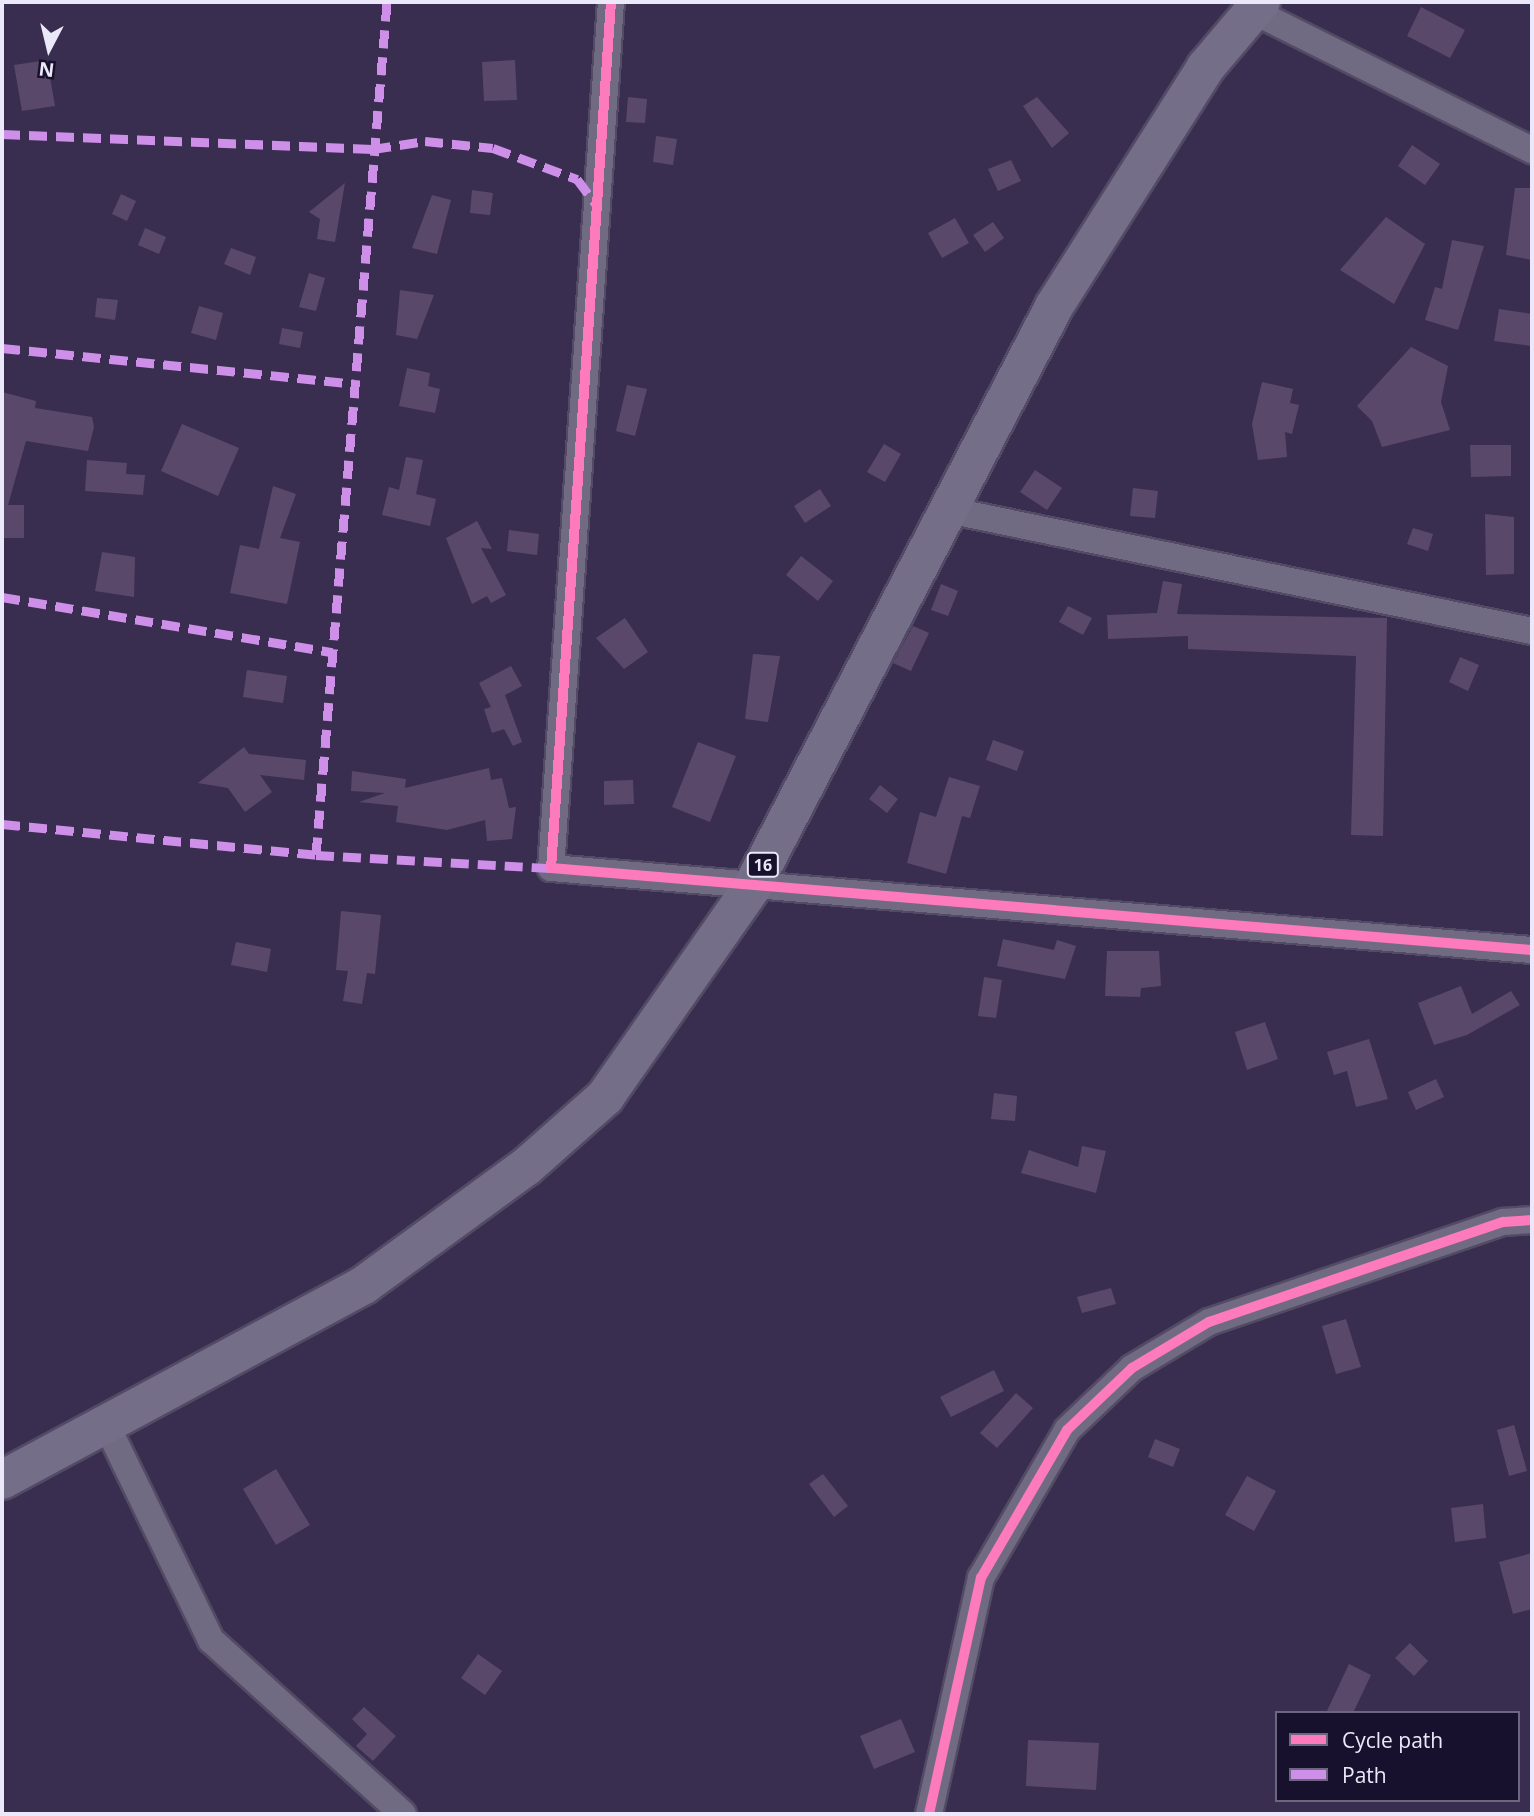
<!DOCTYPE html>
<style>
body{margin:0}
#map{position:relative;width:1534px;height:1816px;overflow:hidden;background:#392e50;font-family:"Open Sans",sans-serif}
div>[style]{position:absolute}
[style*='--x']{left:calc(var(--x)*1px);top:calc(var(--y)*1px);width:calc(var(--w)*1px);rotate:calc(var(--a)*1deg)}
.building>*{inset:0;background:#5a486a}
.roads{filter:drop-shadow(2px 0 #534b65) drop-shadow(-2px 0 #534b65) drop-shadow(0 2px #534b65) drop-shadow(0 -2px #534b65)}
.minor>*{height:26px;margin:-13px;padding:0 13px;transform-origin:13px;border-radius:13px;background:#706a82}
.highway>*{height:38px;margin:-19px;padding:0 19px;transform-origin:19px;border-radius:19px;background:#756e89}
.quiet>*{height:9px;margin-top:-4.5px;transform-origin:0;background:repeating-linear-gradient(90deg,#ce8fe9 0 18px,transparent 0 27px)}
.cycleway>*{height:10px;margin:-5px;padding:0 5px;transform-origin:5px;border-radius:5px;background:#fd7abc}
span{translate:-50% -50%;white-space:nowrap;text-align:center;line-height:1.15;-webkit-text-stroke:6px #18112d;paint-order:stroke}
.shield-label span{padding:2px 5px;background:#18112d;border:2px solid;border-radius:5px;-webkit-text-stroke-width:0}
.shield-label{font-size:16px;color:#ebe9f9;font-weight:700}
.frame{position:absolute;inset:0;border:4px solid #ebe9f9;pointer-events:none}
.legend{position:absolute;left:1275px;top:1711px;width:245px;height:91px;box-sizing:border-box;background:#18112d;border:2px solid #6c677f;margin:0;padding:9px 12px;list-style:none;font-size:21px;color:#ebe9f9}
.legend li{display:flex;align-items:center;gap:14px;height:35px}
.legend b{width:35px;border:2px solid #6c677f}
.north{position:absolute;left:14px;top:14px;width:70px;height:70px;-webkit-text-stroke:5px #18112d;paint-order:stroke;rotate:187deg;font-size:19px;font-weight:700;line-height:28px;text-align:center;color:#ebe9f9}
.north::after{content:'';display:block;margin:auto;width:24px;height:32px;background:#ebe9f9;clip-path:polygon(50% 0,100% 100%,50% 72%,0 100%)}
</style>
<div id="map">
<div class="building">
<i style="clip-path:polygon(1421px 7px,1465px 30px,1450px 58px,1407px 36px)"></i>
<i style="clip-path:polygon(47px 60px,55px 106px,22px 111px,14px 65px)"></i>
<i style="clip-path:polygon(515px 60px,517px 100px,484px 101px,482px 62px)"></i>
<i style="clip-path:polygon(628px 97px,647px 99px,645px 123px,626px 122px)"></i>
<i style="clip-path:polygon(1037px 97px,1069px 133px,1052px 148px,1023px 106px)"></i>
<i style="clip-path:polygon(656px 136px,677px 139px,673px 165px,653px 162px)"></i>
<i style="clip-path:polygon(1412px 145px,1440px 164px,1425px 185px,1398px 166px)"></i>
<i style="clip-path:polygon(1011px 160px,1021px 181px,998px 191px,988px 169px)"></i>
<i style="clip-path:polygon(345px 183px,335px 242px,317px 239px,320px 219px,309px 212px)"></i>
<i style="clip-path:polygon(1515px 188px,1532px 188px,1532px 260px,1506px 255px)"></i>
<i style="clip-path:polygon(472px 190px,493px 193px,490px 215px,470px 213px)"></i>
<i style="clip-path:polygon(121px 194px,136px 201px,127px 221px,112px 214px)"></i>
<i style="clip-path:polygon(432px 195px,451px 200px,437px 254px,412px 248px)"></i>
<i style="clip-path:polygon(1386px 217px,1425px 244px,1394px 304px,1340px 270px)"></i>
<i style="clip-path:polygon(955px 218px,969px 243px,942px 258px,928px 233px)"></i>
<i style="clip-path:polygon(993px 222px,1004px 238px,985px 252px,973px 235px)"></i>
<i style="clip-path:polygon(145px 228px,166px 237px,159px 254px,138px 245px)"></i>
<i style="clip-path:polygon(1452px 240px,1484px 246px,1458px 330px,1425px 320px,1435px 287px,1442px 289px)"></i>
<i style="clip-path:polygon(231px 248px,256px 257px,250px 275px,224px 264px)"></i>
<i style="clip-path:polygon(309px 273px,325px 278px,316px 311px,299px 307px)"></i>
<i style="clip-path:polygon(400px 290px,434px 295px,417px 339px,396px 335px)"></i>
<i style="clip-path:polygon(97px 298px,118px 300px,115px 320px,95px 317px)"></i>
<i style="clip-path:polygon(199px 306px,223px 313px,216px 340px,191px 333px)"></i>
<i style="clip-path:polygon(1499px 309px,1532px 314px,1532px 346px,1494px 341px)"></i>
<i style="clip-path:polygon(282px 328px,303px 332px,300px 348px,279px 344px)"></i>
<i style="clip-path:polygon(1411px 347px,1448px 366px,1441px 402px,1450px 430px,1382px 447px,1372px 421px,1357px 406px)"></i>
<i style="clip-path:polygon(407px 368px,430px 373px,428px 386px,440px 389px,435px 413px,399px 406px)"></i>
<i style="clip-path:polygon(1262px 382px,1293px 389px,1290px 403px,1299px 405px,1292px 434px,1285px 432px,1287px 457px,1258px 460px,1252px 424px)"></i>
<i style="clip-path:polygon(627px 385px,647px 389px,635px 436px,616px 431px)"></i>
<i style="clip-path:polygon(2px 392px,36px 401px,35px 408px,92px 417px,94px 427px,88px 451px,26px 441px,8px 505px,24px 505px,24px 538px,2px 538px)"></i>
<i style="clip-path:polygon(182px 424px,239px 448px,218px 496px,161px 471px)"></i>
<i style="clip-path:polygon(884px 444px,901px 454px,885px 482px,867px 472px)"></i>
<i style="clip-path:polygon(1470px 445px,1511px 445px,1511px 476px,1471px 477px)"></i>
<i style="clip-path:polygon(406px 457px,423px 460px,416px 494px,436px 499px,430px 526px,382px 515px,389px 487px,399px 490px)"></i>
<i style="clip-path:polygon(87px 460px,127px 463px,126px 474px,145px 475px,143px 495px,85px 491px)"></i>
<i style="clip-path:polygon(1035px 470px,1062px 488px,1047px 510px,1020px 492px)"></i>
<i style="clip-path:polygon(273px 486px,296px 494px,280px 538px,300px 542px,287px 604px,230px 593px,240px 545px,259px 549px)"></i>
<i style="clip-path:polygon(1133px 488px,1158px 491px,1155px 518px,1130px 516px)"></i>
<i style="clip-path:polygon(820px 489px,831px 506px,805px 523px,794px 506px)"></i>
<i style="clip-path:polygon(1485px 514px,1514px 517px,1514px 574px,1486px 575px)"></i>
<i style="clip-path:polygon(477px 521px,492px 549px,481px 548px,506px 595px,491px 603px,487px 596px,472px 604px,446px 538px)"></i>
<i style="clip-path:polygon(1413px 528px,1433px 534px,1428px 551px,1407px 544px)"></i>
<i style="clip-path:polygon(509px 530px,539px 534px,537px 555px,507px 551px)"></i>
<i style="clip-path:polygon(102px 552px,135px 557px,134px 597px,95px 591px)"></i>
<i style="clip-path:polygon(801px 556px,833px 581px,818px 601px,786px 575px)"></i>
<i style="clip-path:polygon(1163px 581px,1182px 584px,1177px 614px,1387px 618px,1383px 836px,1351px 835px,1356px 656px,1188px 649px,1188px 636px,1108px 639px,1107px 615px,1157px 613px)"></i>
<i style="clip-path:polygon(941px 584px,958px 591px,948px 616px,931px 610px)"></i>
<i style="clip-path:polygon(1068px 606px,1092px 618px,1083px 635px,1059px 622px)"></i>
<i style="clip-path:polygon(625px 618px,648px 652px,624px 669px,596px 638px)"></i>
<i style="clip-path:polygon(913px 626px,929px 633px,911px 671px,893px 663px)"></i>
<i style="clip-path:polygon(753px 654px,780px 656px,768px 722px,745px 719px)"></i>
<i style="clip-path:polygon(1460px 657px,1479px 665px,1468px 691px,1449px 682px)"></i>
<i style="clip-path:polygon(511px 666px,522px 686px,505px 695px,522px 742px,513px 746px,504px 729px,492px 733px,484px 709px,491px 707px,479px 683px)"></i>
<i style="clip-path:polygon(247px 670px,287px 676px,283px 703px,243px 697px)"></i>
<i style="clip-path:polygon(993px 740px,1024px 751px,1017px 771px,986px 760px)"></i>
<i style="clip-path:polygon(698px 742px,736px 756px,710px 822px,672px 807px)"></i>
<i style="clip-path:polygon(244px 747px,249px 754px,306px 760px,304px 780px,260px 775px,272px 792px,245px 812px,228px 788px,198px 783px)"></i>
<i style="clip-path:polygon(489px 768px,491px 780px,502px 778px,509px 808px,516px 807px,512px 839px,487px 841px,485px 820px,447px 830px,396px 822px,398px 806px,359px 802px,385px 793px,351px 791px,352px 771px,406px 779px,405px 788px)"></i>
<i style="clip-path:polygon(949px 777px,980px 786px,970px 818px,962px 816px,946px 874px,907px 863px,920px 812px,936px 817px)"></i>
<i style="clip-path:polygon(633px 780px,634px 804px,604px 805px,604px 781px)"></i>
<i style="clip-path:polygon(880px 785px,898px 799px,887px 813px,869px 799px)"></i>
<i style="clip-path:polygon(341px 911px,381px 915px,375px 974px,367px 973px,362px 1004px,343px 1001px,348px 971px,336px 970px)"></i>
<i style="clip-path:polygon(1003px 939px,1054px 950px,1057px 940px,1076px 946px,1065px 979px,997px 966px)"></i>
<i style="clip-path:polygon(236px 942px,271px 949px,267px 972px,231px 965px)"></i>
<i style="clip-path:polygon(1107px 951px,1159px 951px,1161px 986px,1141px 988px,1140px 997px,1105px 996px)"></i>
<i style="clip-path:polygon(984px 977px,1002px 980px,996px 1018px,978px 1016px)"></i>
<i style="clip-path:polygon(1461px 986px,1472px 1014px,1511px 991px,1520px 1005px,1467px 1035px,1434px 1045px,1418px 1003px)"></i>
<i style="clip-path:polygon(1265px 1022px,1278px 1059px,1247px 1070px,1235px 1032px)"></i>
<i style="clip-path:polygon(1369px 1039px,1388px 1099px,1356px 1107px,1347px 1071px,1334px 1075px,1327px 1052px)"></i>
<i style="clip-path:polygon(1436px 1079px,1444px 1097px,1416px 1110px,1408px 1092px)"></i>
<i style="clip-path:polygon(994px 1093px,1017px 1096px,1015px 1121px,991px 1119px)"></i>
<i style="clip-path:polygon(1082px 1146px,1106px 1151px,1096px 1193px,1021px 1173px,1029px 1150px,1078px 1167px)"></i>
<i style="clip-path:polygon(1111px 1288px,1116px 1304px,1082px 1313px,1077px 1297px)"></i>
<i style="clip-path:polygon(1346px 1319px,1361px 1367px,1336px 1374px,1322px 1326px)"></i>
<i style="clip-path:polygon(994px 1370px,1004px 1391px,951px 1417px,940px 1397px)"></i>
<i style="clip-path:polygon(1016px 1393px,1033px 1408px,997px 1448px,980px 1433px)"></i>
<i style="clip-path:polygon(1514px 1425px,1527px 1471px,1509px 1476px,1497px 1430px)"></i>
<i style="clip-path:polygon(1155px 1439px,1180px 1449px,1173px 1467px,1148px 1457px)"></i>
<i style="clip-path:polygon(276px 1469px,310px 1525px,276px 1545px,243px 1489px)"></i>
<i style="clip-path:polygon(823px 1474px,848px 1506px,834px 1517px,809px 1484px)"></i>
<i style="clip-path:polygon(1247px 1476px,1276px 1491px,1254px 1531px,1225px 1515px)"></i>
<i style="clip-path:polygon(1483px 1504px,1486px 1538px,1455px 1542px,1451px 1508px)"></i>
<i style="clip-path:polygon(1532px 1553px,1532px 1609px,1513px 1614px,1499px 1562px)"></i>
<i style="clip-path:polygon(1410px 1643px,1428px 1661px,1414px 1676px,1395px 1658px)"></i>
<i style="clip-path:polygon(478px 1654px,502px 1671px,485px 1695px,461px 1678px)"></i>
<i style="clip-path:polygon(1349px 1664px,1371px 1675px,1353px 1713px,1326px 1713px)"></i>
<i style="clip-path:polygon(364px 1707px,396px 1736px,373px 1761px,356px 1746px,367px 1734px,352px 1719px)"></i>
<i style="clip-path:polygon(901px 1719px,915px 1752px,874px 1769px,860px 1736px)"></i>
<i style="clip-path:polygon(1028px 1740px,1099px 1743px,1096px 1790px,1026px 1786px)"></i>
</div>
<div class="roads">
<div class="minor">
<i style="--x:611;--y:2;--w:868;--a:93.96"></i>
<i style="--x:551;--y:868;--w:984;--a:4.78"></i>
<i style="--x:1253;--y:11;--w:312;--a:26.5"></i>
<i style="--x:948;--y:510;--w:596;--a:11.71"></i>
<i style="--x:107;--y:1426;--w:238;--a:64.1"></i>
<i style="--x:211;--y:1640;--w:259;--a:42.2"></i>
<i style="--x:929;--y:1814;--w:242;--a:-77.6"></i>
<i style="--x:981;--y:1578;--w:171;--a:-59.8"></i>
<i style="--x:1067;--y:1430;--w:90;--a:-43.6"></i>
<i style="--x:1132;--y:1368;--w:90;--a:-30.9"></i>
<i style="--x:1209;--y:1322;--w:311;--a:-18.8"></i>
<i style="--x:1503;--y:1222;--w:29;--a:-4"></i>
</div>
<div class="highway">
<i style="--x:2;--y:1480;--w:411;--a:-28.3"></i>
<i style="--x:364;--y:1285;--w:200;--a:-36.1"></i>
<i style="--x:526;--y:1167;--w:106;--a:-41.5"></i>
<i style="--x:605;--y:1097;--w:256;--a:-55"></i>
<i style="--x:752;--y:887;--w:656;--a:-62.5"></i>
<i style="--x:1055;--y:305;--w:282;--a:-57.6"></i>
<i style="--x:1206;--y:67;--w:85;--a:-49.8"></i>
</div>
</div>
<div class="quiet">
<i style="--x:2;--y:134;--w:371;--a:2.3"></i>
<i style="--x:373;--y:149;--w:53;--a:-8.7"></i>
<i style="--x:425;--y:141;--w:68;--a:5.9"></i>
<i style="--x:493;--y:148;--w:90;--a:20.3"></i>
<i style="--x:577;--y:179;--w:31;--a:53"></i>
<i style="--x:2;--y:348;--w:354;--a:5.8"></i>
<i style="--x:2;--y:597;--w:335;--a:9.5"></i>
<i style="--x:2;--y:824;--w:316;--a:5.6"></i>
<i style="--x:316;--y:855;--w:235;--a:3.2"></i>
<i style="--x:316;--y:855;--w:856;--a:-85.24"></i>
</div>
<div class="cycleway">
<i style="--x:611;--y:2;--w:868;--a:93.96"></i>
<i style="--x:551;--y:868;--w:984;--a:4.78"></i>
<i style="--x:929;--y:1814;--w:242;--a:-77.6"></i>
<i style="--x:981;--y:1578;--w:171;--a:-59.8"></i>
<i style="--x:1067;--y:1430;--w:90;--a:-43.6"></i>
<i style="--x:1132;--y:1368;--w:90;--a:-30.9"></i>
<i style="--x:1209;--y:1322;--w:311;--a:-18.8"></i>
<i style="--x:1503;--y:1222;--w:29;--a:-4"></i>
</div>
<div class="shield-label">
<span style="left:763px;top:865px">16</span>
</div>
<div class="frame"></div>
<ul class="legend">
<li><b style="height:9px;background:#fd7abc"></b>Cycle path</li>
<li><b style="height:9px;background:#ce8fe9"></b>Path</li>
</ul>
<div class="north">N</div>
</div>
